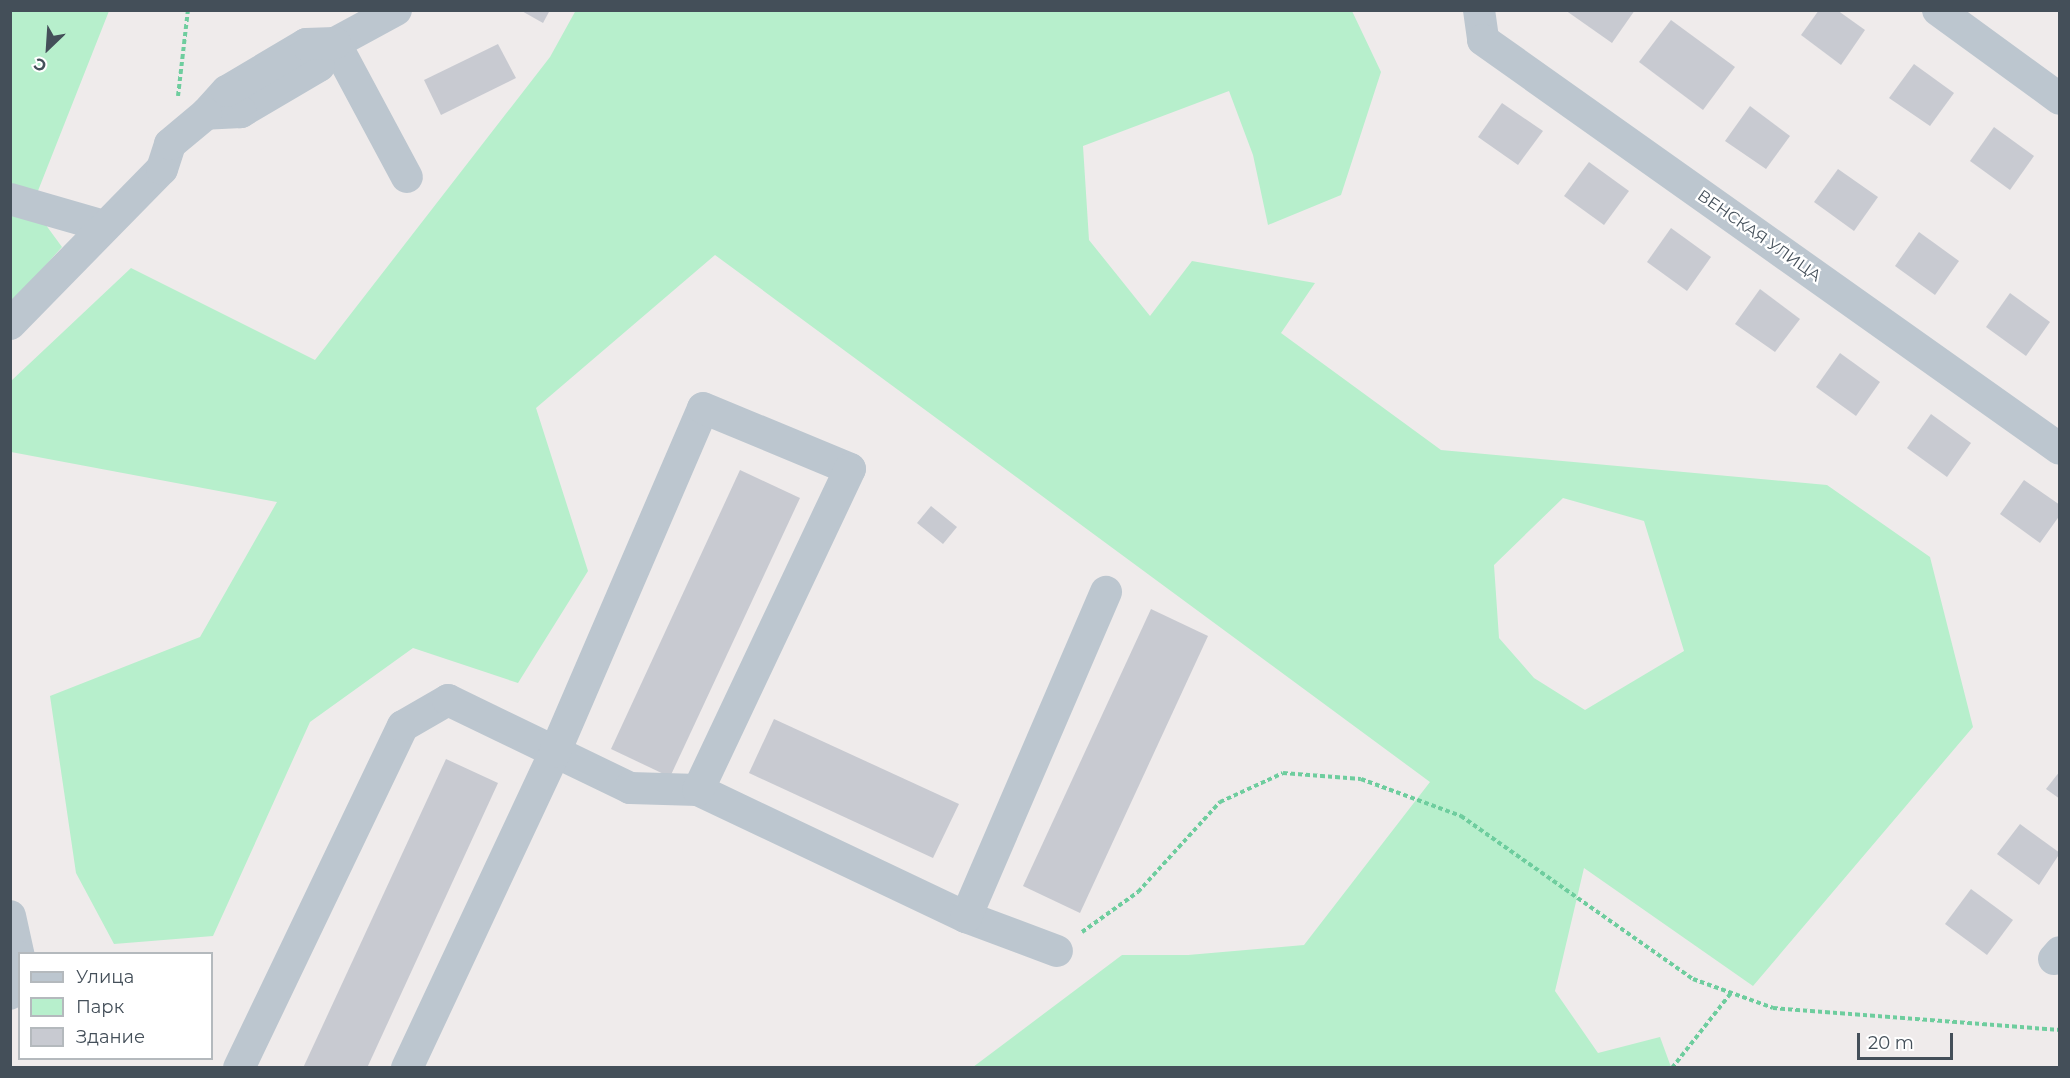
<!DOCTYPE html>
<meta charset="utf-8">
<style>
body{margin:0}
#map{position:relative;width:2070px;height:1078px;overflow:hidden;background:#efebeb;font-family:Montserrat,sans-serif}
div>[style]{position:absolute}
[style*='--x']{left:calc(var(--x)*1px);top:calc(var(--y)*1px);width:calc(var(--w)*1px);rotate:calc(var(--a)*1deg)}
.green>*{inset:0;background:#b7efcc}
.building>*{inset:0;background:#c8cad1}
.path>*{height:4px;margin-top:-2px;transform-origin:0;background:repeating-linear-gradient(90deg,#6ecd9e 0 4.5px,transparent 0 7.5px)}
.minor>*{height:32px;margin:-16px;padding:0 16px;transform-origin:16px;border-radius:16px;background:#bcc6cf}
span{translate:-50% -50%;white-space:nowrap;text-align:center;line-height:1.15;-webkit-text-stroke:4.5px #fff;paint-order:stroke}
.street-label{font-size:16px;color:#444f59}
.frame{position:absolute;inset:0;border:12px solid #444f59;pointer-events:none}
.legend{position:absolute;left:18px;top:952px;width:195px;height:108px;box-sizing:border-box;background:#fff;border:2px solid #b4b9bd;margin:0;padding:8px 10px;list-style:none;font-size:18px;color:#444f59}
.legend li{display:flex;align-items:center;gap:12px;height:30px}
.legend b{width:30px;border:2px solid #b4b9bd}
.north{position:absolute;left:18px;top:18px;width:60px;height:60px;-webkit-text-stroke:4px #fff;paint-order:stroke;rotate:205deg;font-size:16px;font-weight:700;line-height:24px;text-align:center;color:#444f59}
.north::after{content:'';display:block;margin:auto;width:21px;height:27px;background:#444f59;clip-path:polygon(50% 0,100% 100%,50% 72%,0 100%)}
.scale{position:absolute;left:1857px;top:1033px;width:96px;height:27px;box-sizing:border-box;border:3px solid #444f59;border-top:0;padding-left:8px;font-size:18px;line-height:21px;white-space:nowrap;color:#444f59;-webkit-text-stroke:4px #fff;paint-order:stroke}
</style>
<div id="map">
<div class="green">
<i style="clip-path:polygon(evenodd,576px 10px,1352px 11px,1381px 72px,1341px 195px,1268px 225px,1253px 155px,1229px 91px,1083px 146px,1089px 240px,1150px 316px,1192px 261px,1315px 283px,1281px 333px,1441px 450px,1827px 485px,1930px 557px,1973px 727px,1753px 986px,1584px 868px,1555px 991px,1598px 1053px,1660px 1037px,1671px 1067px,973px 1067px,1122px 955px,1188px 955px,1304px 945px,1430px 782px,715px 255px,536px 408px,588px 571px,518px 683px,413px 648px,310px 722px,213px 936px,114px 944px,76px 873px,50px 696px,200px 637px,277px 502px,11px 452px,11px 381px,131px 268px,315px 360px,550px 57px,576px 10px,1563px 498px,1644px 521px,1684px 651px,1585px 710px,1534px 678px,1499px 638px,1494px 565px,1563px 498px)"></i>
<i style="clip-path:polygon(11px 11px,109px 11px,32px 206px,62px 247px,11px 304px)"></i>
</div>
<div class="building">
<i style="clip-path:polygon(520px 10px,550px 10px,543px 23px)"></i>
<i style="clip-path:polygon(1565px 10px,1635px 10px,1612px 43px)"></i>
<i style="clip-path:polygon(1819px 10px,1837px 10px,1865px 30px,1841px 65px,1801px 35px)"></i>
<i style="clip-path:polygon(1671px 20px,1735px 67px,1703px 110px,1639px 62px)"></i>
<i style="clip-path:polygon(498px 44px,516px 78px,441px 115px,424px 80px)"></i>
<i style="clip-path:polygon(1914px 64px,1954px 93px,1930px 126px,1889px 98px)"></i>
<i style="clip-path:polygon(1502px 103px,1543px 131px,1518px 165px,1478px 137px)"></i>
<i style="clip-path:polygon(1750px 106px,1790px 136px,1766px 169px,1725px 141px)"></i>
<i style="clip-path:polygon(1994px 127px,2034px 156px,2010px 190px,1970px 161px)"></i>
<i style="clip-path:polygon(1589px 162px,1629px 191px,1604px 225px,1564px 196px)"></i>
<i style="clip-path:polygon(1838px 169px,1878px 197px,1854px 231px,1814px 202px)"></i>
<i style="clip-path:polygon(1671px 228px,1711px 257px,1687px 291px,1647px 262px)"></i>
<i style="clip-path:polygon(1919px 232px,1959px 261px,1935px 295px,1895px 266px)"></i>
<i style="clip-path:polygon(1760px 289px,1800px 319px,1775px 352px,1735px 324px)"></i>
<i style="clip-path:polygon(2010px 293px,2050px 322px,2026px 356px,1986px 327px)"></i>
<i style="clip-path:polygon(1840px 353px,1880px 382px,1856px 416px,1816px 387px)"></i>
<i style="clip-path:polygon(1931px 414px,1971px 443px,1947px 477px,1907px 448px)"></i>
<i style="clip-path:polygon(740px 470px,800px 498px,670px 777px,611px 749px)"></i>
<i style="clip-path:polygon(2024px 480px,2060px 505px,2060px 515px,2040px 543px,2000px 514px)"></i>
<i style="clip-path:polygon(931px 506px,957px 527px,943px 544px,917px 523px)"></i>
<i style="clip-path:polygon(1151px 609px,1208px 636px,1080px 913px,1023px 886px)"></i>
<i style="clip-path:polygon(774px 719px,959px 804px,933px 858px,749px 773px)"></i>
<i style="clip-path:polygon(446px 759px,498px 783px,367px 1068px,303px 1068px)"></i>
<i style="clip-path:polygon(2060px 771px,2060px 799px,2046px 789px)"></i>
<i style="clip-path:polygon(2020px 824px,2060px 853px,2039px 885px,1997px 854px)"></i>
<i style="clip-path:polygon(1971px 889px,2013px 920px,1987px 955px,1945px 924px)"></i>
</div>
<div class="path">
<i style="--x:178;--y:96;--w:87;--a:-83.4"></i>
<i style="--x:1082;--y:932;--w:69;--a:-35.5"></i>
<i style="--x:1138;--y:892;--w:122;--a:-47.7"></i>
<i style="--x:1220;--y:802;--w:69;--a:-24.7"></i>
<i style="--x:1283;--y:773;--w:78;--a:4.4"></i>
<i style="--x:1361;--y:779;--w:107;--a:20.3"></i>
<i style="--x:1461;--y:816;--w:284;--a:35.1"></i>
<i style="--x:1693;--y:979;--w:85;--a:19.9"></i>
<i style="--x:1773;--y:1008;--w:288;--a:4.4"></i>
<i style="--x:1672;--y:1068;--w:95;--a:-51.8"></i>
</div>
<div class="minor">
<i style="--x:396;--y:10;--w:69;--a:151.6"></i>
<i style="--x:335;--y:43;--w:152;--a:61.8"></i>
<i style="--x:1479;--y:10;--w:30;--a:82"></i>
<i style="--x:1483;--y:40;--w:707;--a:35.33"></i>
<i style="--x:1938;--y:10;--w:151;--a:36.1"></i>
<i style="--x:335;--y:43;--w:28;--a:125"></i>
<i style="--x:319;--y:66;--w:91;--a:149.5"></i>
<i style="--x:241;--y:112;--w:35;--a:177"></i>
<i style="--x:206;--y:114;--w:31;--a:-48"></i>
<i style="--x:227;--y:91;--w:92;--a:-30.7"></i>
<i style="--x:306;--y:44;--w:29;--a:-2"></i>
<i style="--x:10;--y:199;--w:98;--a:16"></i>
<i style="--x:10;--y:324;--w:217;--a:-45.6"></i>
<i style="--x:162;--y:169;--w:26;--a:-72"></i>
<i style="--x:170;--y:144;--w:47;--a:-39.8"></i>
<i style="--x:10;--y:916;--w:42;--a:77.6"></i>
<i style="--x:19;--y:957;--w:38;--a:104"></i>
<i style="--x:966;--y:917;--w:97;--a:20.5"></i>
<i style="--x:2054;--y:959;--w:9;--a:-49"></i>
<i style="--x:239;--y:1068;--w:379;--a:-64.4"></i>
<i style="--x:403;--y:726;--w:52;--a:-30"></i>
<i style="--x:448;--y:700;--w:202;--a:25.8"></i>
<i style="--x:630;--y:788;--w:68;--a:1.7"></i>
<i style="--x:698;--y:790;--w:297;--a:25.4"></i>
<i style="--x:966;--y:917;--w:354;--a:-66.7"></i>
<i style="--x:407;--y:1068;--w:349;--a:-64.9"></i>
<i style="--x:555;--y:752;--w:374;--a:-66.7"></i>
<i style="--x:703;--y:408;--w:159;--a:22.5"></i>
<i style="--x:850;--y:469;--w:355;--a:115.3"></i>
</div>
<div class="street-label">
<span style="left:1759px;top:236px;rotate:35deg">ВЕНСКАЯ УЛИЦА</span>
</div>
<div class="frame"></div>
<ul class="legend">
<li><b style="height:8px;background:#bcc6cf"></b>Улица</li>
<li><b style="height:16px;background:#b7efcc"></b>Парк</li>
<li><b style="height:16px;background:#c8cad1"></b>Здание</li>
</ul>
<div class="north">С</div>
<div class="scale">20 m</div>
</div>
